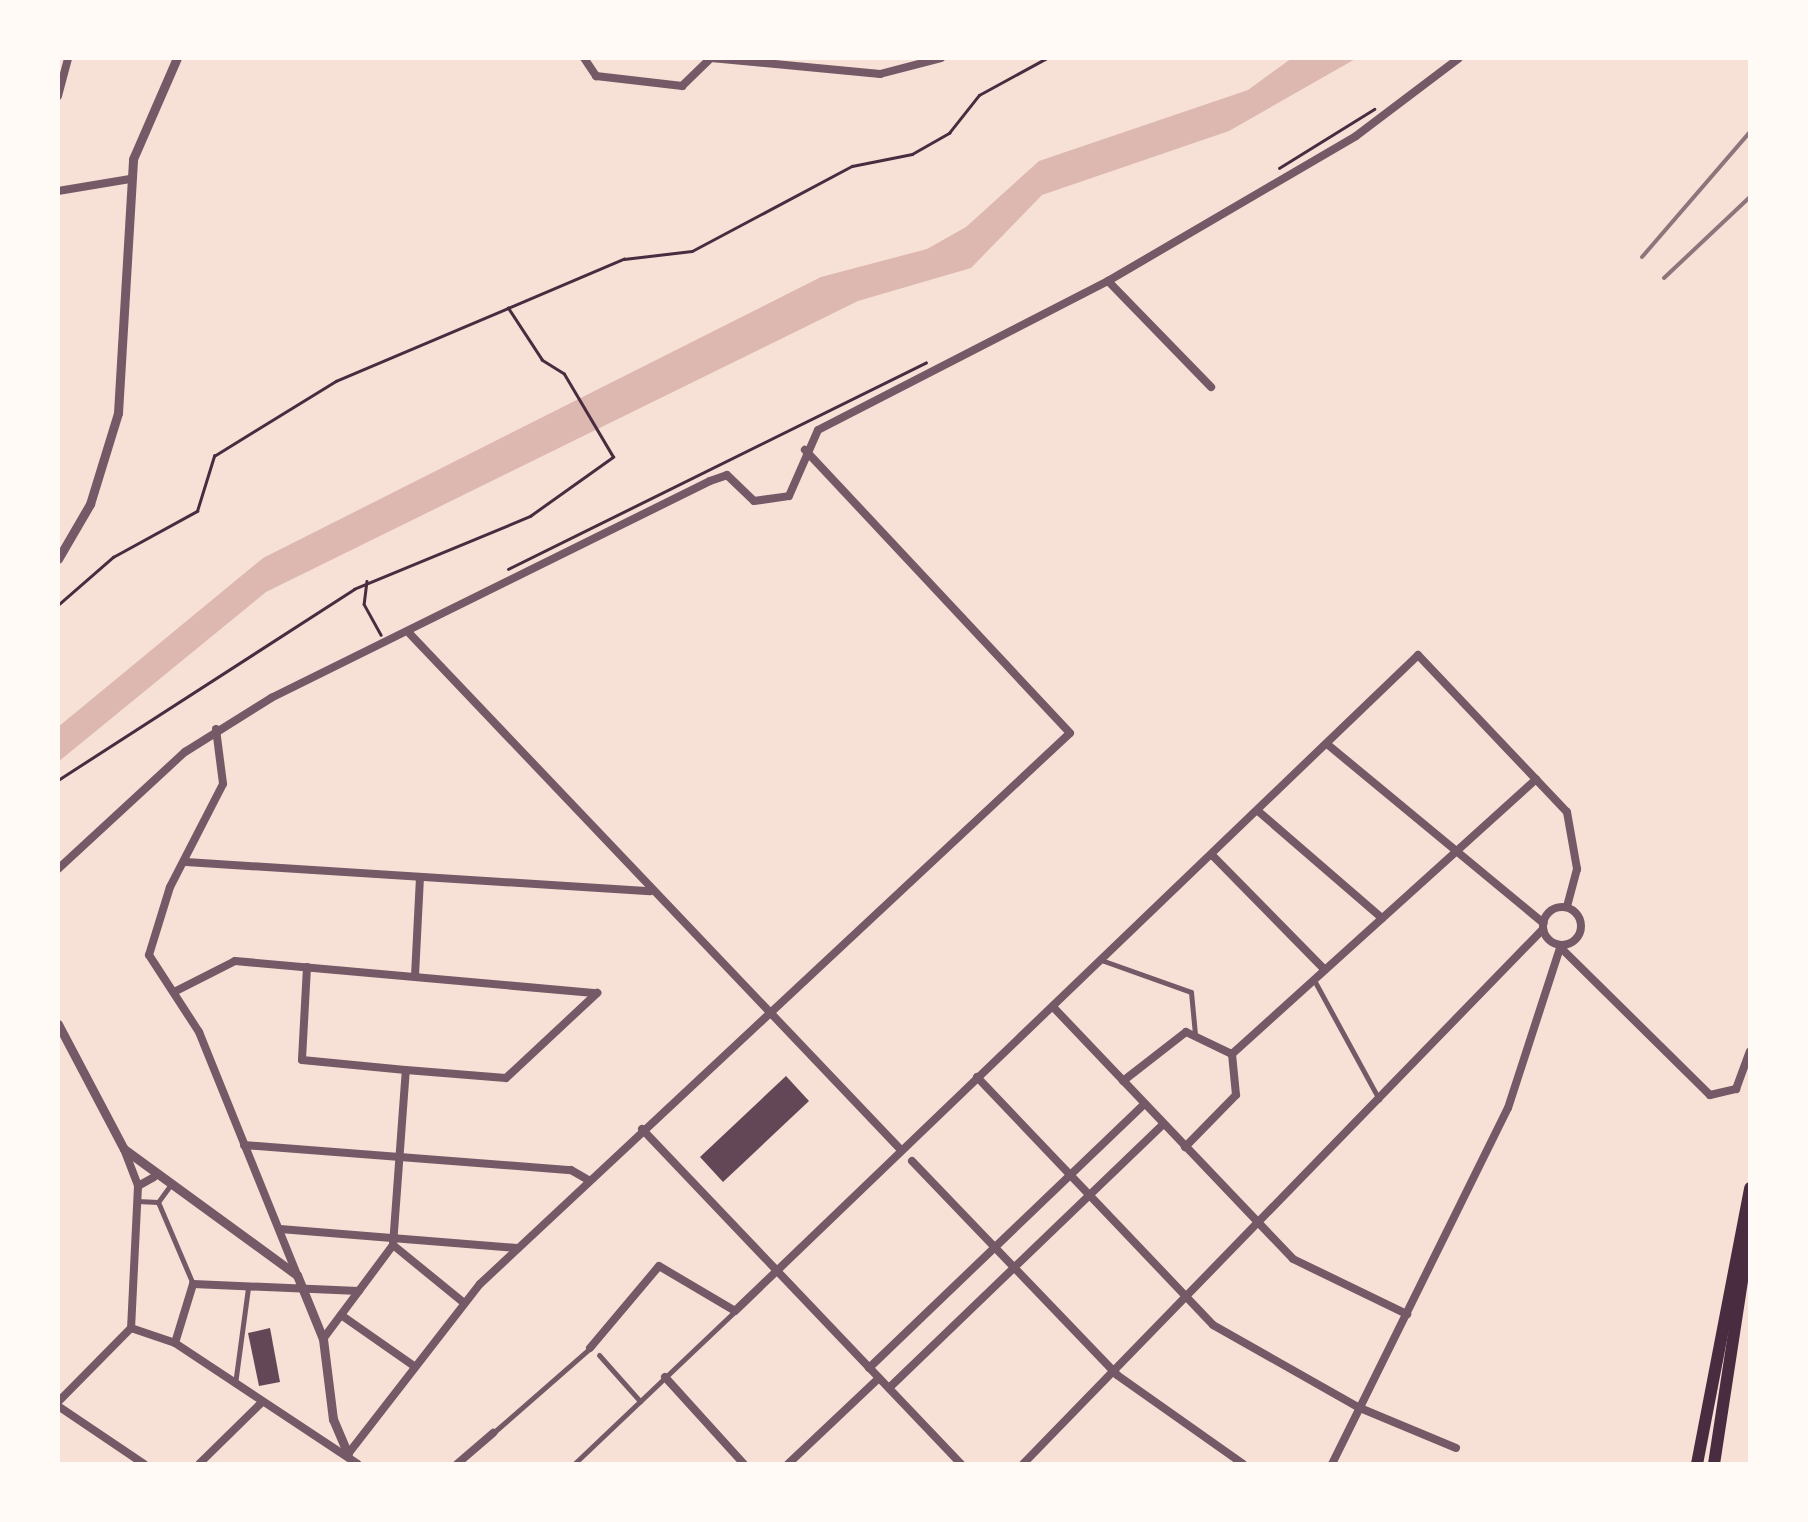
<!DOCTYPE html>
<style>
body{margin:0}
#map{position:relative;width:1808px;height:1522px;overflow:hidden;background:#f7e1d7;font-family:"Roboto Condensed",sans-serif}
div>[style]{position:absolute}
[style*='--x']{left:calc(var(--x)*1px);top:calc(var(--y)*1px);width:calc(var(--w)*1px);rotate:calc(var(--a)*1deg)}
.water>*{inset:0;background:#dcb8b0}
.building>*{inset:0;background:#644757}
.path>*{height:2.5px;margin:-1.25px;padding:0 1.25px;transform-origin:1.25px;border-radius:1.25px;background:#4a2c40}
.pedestrian>*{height:5px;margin:-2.5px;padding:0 2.5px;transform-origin:2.5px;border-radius:2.5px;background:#755966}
.minor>*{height:8px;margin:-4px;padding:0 4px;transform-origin:4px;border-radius:4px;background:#755966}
.minor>.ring{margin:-4px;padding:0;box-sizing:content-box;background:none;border:8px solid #755966;border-radius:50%}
.tertiary>*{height:9px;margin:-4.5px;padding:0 4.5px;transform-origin:4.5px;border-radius:4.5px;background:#755966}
.motorway>*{height:12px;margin:-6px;padding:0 6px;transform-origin:6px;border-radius:6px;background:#4a2c40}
.rail>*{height:4px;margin:-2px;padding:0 2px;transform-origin:2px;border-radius:2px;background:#8f747c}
span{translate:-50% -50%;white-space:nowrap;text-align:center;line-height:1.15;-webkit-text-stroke:10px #fffaf5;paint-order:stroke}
.frame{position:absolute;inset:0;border:60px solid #fffaf5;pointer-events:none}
</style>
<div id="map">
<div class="water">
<i style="clip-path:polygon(1292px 58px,1357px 58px,1229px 131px,1042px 195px,971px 268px,858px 301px,266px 592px,58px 762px,58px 727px,263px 558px,821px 277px,927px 249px,966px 227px,1039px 161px,1248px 90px)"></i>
</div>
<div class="building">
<i style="clip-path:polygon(786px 1076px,809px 1101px,723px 1182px,700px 1157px)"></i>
<i style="clip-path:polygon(270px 1328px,280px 1382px,259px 1386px,248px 1333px)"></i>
</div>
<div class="path">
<i style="--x:1279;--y:168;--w:112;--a:-31.8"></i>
<i style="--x:508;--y:569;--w:466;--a:-26.3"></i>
<i style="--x:367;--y:581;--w:23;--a:97"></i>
<i style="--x:364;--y:604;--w:35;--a:61"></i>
<i style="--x:58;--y:605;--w:73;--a:-41.1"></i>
<i style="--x:113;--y:557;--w:96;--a:-28.7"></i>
<i style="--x:197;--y:511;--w:58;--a:-72.8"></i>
<i style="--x:214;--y:456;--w:143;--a:-31.6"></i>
<i style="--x:336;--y:381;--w:313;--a:-23"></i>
<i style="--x:624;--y:259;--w:68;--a:-6.7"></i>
<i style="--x:692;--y:251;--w:181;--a:-28"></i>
<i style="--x:852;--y:166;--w:61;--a:-11.3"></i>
<i style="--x:912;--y:154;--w:43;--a:-29.6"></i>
<i style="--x:949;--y:133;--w:48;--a:-51.7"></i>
<i style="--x:979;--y:95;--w:77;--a:-28.6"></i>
<i style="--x:58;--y:780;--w:352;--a:-32.8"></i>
<i style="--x:354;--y:589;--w:191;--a:-22.5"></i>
<i style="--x:530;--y:516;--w:102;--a:-35.4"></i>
<i style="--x:613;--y:457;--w:96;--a:-120.6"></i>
<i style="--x:564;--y:374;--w:26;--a:-148"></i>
<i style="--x:542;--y:360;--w:62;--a:-123.2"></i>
</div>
<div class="pedestrian">
<i style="--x:1104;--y:961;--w:92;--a:19.6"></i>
<i style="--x:1191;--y:992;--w:42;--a:84.6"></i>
<i style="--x:1314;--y:980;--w:136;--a:61.4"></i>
<i style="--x:169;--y:1187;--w:19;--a:126"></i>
<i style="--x:158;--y:1202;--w:89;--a:66.9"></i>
<i style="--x:137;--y:1201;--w:21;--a:3"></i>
<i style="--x:599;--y:1355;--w:62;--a:48.3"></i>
<i style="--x:235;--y:1384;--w:97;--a:-82.3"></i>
<i style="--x:493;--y:1433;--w:129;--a:-41.2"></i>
<i style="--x:574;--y:1464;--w:222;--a:-43.5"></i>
</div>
<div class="minor">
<i style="--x:584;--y:58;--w:22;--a:56"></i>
<i style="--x:596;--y:76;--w:87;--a:6.6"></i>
<i style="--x:682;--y:86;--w:40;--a:-44"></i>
<i style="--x:711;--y:58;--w:170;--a:5.4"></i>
<i style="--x:880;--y:74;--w:63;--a:-14.7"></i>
<i style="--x:58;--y:96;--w:39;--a:-75"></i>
<i style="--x:58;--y:191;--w:73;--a:-9.5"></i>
<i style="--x:1108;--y:281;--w:148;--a:45.8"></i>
<i style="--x:410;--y:634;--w:712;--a:46.42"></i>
<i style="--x:216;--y:729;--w:55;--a:82.7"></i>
<i style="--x:223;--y:784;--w:116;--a:117.2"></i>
<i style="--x:170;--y:887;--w:71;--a:107.2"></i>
<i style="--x:149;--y:955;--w:92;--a:57"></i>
<i style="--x:199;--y:1032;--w:262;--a:68"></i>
<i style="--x:1327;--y:744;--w:281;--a:39.6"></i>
<i style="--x:1258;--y:811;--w:164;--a:40.8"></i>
<i style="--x:1212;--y:855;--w:161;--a:45.5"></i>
<i style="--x:186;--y:862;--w:465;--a:3.6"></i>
<i style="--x:58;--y:869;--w:173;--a:-42.7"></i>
<i style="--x:185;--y:752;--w:102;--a:-32.1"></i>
<i style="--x:271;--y:698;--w:490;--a:-26.3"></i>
<i style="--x:710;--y:481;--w:18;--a:-19"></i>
<i style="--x:727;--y:475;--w:37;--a:44"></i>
<i style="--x:754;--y:501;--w:35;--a:-8"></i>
<i style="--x:789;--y:496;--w:72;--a:-66.3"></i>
<i style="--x:818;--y:430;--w:326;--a:-27.2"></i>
<i style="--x:1108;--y:281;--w:287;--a:-30.3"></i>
<i style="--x:1356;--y:136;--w:129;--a:-37.1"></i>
<i class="ring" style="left:1543px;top:907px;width:30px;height:30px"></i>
<i style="--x:1562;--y:949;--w:208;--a:44.6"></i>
<i style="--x:1710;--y:1095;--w:27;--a:-13"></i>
<i style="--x:1736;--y:1089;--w:40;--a:-69.8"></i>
<i style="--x:307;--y:967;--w:93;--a:93.1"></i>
<i style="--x:302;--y:1060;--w:104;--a:5.5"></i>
<i style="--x:406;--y:1070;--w:100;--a:4.6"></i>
<i style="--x:506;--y:1078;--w:125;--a:-43"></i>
<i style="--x:415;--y:976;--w:98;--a:-87.1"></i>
<i style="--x:174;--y:992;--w:68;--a:-26.9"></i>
<i style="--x:235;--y:961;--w:363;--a:5.1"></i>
<i style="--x:1055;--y:1009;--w:345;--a:46.4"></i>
<i style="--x:1293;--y:1259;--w:127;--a:25.8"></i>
<i style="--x:1232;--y:1054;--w:410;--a:-42.1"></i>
<i style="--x:977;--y:1077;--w:342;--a:46.4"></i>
<i style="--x:1213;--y:1325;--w:169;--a:29.5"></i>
<i style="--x:1360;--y:1408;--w:104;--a:22.6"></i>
<i style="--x:1123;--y:1081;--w:80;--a:-37.9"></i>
<i style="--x:1186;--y:1032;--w:51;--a:25.6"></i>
<i style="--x:1232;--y:1054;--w:41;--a:84.4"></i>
<i style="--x:1236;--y:1095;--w:73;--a:134.4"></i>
<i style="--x:642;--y:1129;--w:463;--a:46.4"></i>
<i style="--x:244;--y:1145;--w:328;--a:4.4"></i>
<i style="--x:571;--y:1170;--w:20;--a:30"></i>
<i style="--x:124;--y:1149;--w:40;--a:69"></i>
<i style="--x:138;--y:1186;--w:142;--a:92.8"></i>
<i style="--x:912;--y:1161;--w:296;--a:46.2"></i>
<i style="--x:1117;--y:1375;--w:154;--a:35.2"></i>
<i style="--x:138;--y:1186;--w:18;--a:-29"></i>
<i style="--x:280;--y:1229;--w:238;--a:4.6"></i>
<i style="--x:393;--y:1245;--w:92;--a:39.2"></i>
<i style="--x:341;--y:1315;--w:89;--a:34.9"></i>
<i style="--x:131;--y:1328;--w:46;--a:18.8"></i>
<i style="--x:175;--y:1343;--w:219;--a:33.5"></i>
<i style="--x:323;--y:1339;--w:117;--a:-53.3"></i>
<i style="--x:393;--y:1245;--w:175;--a:-85.8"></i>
<i style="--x:175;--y:1343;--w:62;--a:-73"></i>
<i style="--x:193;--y:1284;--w:166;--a:2.4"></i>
<i style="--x:590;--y:1348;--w:107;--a:-49.9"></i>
<i style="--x:659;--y:1266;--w:88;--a:30.6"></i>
<i style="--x:735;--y:1311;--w:947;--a:-43.84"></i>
<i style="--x:1418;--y:655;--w:216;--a:46.5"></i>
<i style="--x:1567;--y:812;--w:58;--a:80"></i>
<i style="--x:1577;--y:869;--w:39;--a:105"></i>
<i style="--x:869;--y:1368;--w:381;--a:-43.8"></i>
<i style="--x:665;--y:1377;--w:118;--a:47.8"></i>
<i style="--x:889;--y:1388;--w:380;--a:-43.9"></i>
<i style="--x:58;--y:1402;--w:104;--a:-45.4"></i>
<i style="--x:58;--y:1406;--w:104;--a:34"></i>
<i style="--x:348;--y:1454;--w:215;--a:-52.2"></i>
<i style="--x:480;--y:1284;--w:807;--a:-43.04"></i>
<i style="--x:1070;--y:733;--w:388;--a:-133.1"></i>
<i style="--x:199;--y:1464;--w:88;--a:-44.5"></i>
<i style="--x:457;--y:1464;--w:48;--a:-40.7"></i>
<i style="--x:788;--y:1464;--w:125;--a:-43.4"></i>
<i style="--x:1023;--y:1464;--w:746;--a:-45.81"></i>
<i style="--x:1332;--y:1464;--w:397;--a:-63.7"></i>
<i style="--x:1508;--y:1108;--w:171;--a:-72"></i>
</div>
<div class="tertiary">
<i style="--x:58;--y:559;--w:64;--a:-59.8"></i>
<i style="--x:90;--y:504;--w:95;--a:-72.9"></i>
<i style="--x:118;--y:413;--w:254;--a:-86.6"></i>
<i style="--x:133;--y:159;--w:110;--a:-66.5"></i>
<i style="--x:58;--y:1024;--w:141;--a:62.2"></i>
<i style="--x:124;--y:1149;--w:214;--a:36.1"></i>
<i style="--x:297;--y:1275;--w:69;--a:67.9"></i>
<i style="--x:323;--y:1339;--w:81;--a:82.9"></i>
<i style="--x:333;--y:1419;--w:38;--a:67"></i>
</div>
<div class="motorway">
<i style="--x:1697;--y:1464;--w:281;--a:-79.1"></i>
<i style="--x:1714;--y:1464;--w:238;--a:-81.3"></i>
</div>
<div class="rail">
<i style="--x:1642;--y:257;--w:165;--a:-49.2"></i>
<i style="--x:1664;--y:278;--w:118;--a:-43.3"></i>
</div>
<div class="frame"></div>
</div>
